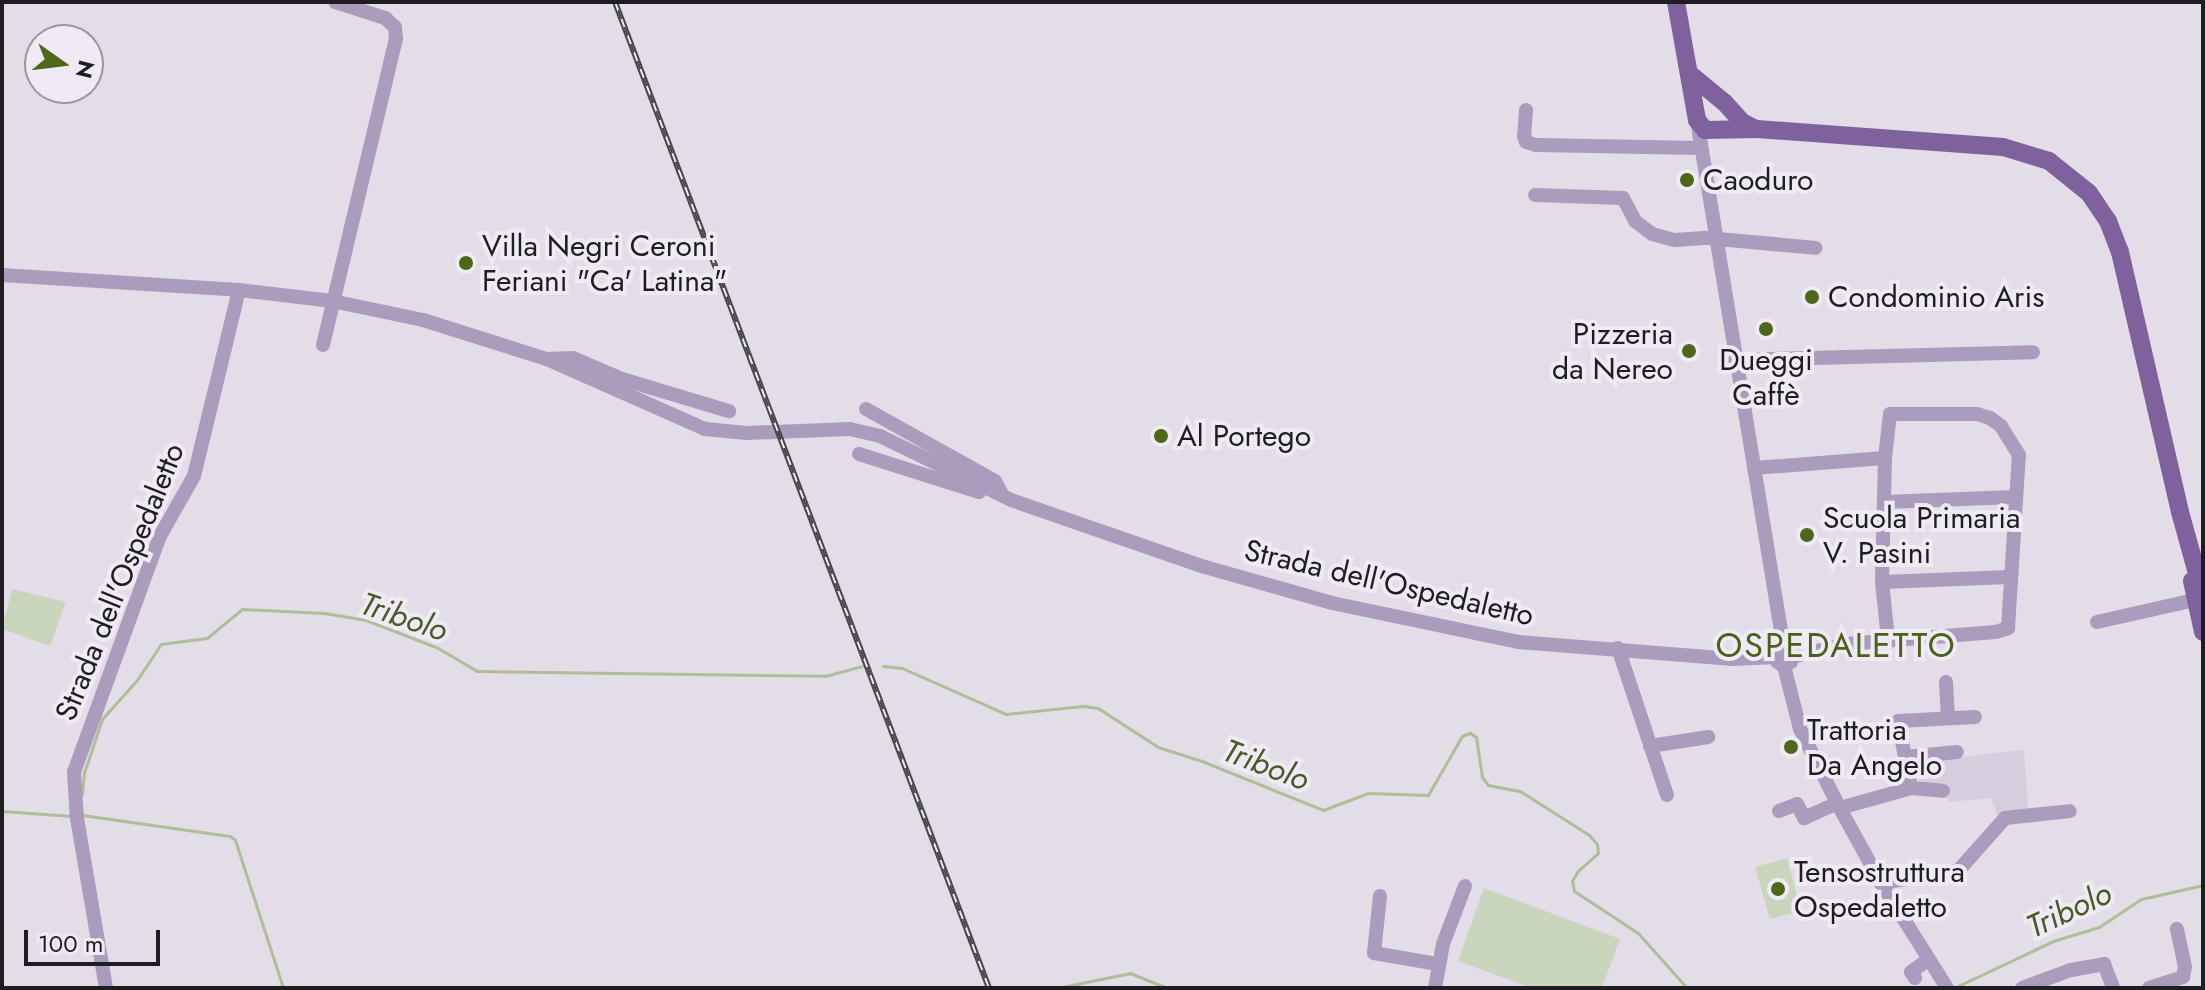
<!DOCTYPE html>
<meta charset="utf-8">
<style>
body{margin:0}
#map{position:relative;width:2205px;height:990px;overflow:hidden;background:#e2dde7;font-family:Jost,sans-serif}
div>[style]{position:absolute}
[style*='--x']{left:calc(var(--x)*1px);top:calc(var(--y)*1px);width:calc(var(--w)*1px);rotate:calc(var(--a)*1deg)}
.built>*{inset:0;background:#d5cede}
.green>*{inset:0;background:#cad5bd}
.stream>*{height:3px;margin:-1.5px;padding:0 1.5px;transform-origin:1.5px;border-radius:1.5px;background:#aebe99}
.minor>*{height:14px;margin:-7px;padding:0 7px;transform-origin:7px;border-radius:7px;background:#ab9bbd}
.major>*{height:18px;margin:-9px;padding:0 9px;transform-origin:9px;border-radius:9px;background:#7f619d}
.rail>*{height:6px;margin-top:-3px;transform-origin:0;background:repeating-linear-gradient(90deg,#efeaf4 0 9px,#48454a 0 18px);box-sizing:border-box;border-block:2px solid #48454a}
.dots>*{width:22px;height:22px;translate:-50% -50%;box-sizing:border-box;border:4px solid #efeaf4;border-radius:50%}
span{translate:-50% -50%;white-space:nowrap;text-align:center;line-height:1.15;-webkit-text-stroke:8px #efeaf4;paint-order:stroke}
.poi-label{font-size:30px;color:#1f1d21}
.left{translate:0 -50%;text-align:left}
.right{translate:-100% -50%;text-align:right}
.street-label{font-size:30px;color:#1f1d21}
.water-label{font-size:32px;color:#475c25;font-style:italic}
.quarter-label{font-size:34px;color:#49611b;letter-spacing:2px}
.frame{position:absolute;inset:0;border:4px solid #1f1d21;pointer-events:none}
.north{position:absolute;left:24px;top:24px;width:80px;height:80px;box-sizing:border-box;background:#efeaf4;border:2px solid #9c98a0;border-radius:50%;rotate:104deg;font-size:22px;font-weight:700;line-height:32px;text-align:center;color:#1f1d21}
.north::after{content:'';display:block;margin:auto;width:28px;height:36px;background:#4e681a;clip-path:polygon(50% 0,100% 100%,50% 72%,0 100%)}
.scale{position:absolute;left:24px;top:930px;width:136px;height:36px;box-sizing:border-box;border:4px solid #1f1d21;border-top:0;padding-left:10px;font-size:24px;line-height:28px;white-space:nowrap;color:#1f1d21;-webkit-text-stroke:6px #efeaf4;paint-order:stroke}
</style>
<div id="map">
<div class="built">
<i style="clip-path:polygon(2024px 750px,2028px 809px,2004px 811px,1998px 817px,1991px 798px,1948px 802px,1947px 784px,1919px 785px,1916px 762px)"></i>
</div>
<div class="green">
<i style="clip-path:polygon(12px 589px,66px 602px,50px 646px,2px 629px)"></i>
<i style="clip-path:polygon(1787px 858px,1801px 911px,1770px 919px,1755px 867px)"></i>
<i style="clip-path:polygon(1484px 888px,1620px 939px,1602px 988px,1532px 988px,1458px 961px)"></i>
</div>
<div class="stream">
<i style="--x:883;--y:666;--w:19;--a:6"></i>
<i style="--x:902;--y:668;--w:114;--a:23.9"></i>
<i style="--x:1006;--y:714;--w:77;--a:-5.9"></i>
<i style="--x:1083;--y:706;--w:15;--a:8"></i>
<i style="--x:1098;--y:708;--w:72;--a:33"></i>
<i style="--x:1158;--y:747;--w:46;--a:17.7"></i>
<i style="--x:1202;--y:761;--w:131;--a:22"></i>
<i style="--x:1323;--y:810;--w:48;--a:-20.7"></i>
<i style="--x:1368;--y:793;--w:60;--a:1.9"></i>
<i style="--x:1428;--y:795;--w:68;--a:-60"></i>
<i style="--x:1462;--y:736;--w:9;--a:-21"></i>
<i style="--x:1470;--y:733;--w:7;--a:34"></i>
<i style="--x:1476;--y:737;--w:40;--a:81.5"></i>
<i style="--x:1482;--y:777;--w:10;--a:53"></i>
<i style="--x:1488;--y:785;--w:33;--a:11"></i>
<i style="--x:1520;--y:791;--w:82;--a:32.5"></i>
<i style="--x:1589;--y:835;--w:12;--a:48"></i>
<i style="--x:1597;--y:844;--w:9;--a:84"></i>
<i style="--x:1598;--y:853;--w:28;--a:138"></i>
<i style="--x:1577;--y:872;--w:10;--a:119"></i>
<i style="--x:1572;--y:881;--w:10;--a:79"></i>
<i style="--x:1574;--y:891;--w:77;--a:33.3"></i>
<i style="--x:1638;--y:933;--w:74;--a:48.3"></i>
<i style="--x:82;--y:794;--w:21;--a:-85"></i>
<i style="--x:84;--y:773;--w:57;--a:-71.6"></i>
<i style="--x:102;--y:719;--w:52;--a:-48.1"></i>
<i style="--x:137;--y:680;--w:43;--a:-56.3"></i>
<i style="--x:161;--y:644;--w:46;--a:-7.4"></i>
<i style="--x:207;--y:638;--w:45;--a:-39.6"></i>
<i style="--x:242;--y:609;--w:82;--a:2.8"></i>
<i style="--x:324;--y:613;--w:43;--a:9.5"></i>
<i style="--x:366;--y:620;--w:77;--a:21.3"></i>
<i style="--x:438;--y:648;--w:45;--a:30.5"></i>
<i style="--x:477;--y:671;--w:348;--a:0.8"></i>
<i style="--x:825;--y:676;--w:38;--a:-15"></i>
<i style="--x:2;--y:811;--w:70;--a:4.1"></i>
<i style="--x:82;--y:815;--w:149;--a:8.1"></i>
<i style="--x:230;--y:836;--w:6;--a:39"></i>
<i style="--x:235;--y:840;--w:156;--a:72"></i>
<i style="--x:1958;--y:986;--w:105;--a:-25.3"></i>
<i style="--x:2053;--y:941;--w:48;--a:-16.9"></i>
<i style="--x:2099;--y:927;--w:50;--a:-33.7"></i>
<i style="--x:2141;--y:899;--w:64;--a:-12.7"></i>
<i style="--x:1057;--y:988;--w:75;--a:-11.6"></i>
<i style="--x:1130;--y:973;--w:40;--a:22"></i>
</div>
<div class="minor">
<i style="--x:1526;--y:110;--w:26;--a:94"></i>
<i style="--x:1524;--y:136;--w:6;--a:72"></i>
<i style="--x:1526;--y:142;--w:10;--a:17"></i>
<i style="--x:1536;--y:145;--w:165;--a:1"></i>
<i style="--x:1697;--y:120;--w:536;--a:80.66"></i>
<i style="--x:1784;--y:649;--w:10;--a:37"></i>
<i style="--x:1792;--y:655;--w:7;--a:98"></i>
<i style="--x:1791;--y:662;--w:8;--a:150"></i>
<i style="--x:1535;--y:195;--w:88;--a:2"></i>
<i style="--x:1623;--y:198;--w:26;--a:62"></i>
<i style="--x:1635;--y:221;--w:21;--a:37"></i>
<i style="--x:1652;--y:234;--w:24;--a:15"></i>
<i style="--x:1675;--y:240;--w:32;--a:-4"></i>
<i style="--x:1707;--y:238;--w:109;--a:5.2"></i>
<i style="--x:2;--y:275;--w:237;--a:3.6"></i>
<i style="--x:239;--y:290;--w:94;--a:6.7"></i>
<i style="--x:332;--y:301;--w:93;--a:11.8"></i>
<i style="--x:423;--y:320;--w:130;--a:17.5"></i>
<i style="--x:547;--y:359;--w:173;--a:23.9"></i>
<i style="--x:705;--y:429;--w:42;--a:5.4"></i>
<i style="--x:747;--y:433;--w:103;--a:-2.2"></i>
<i style="--x:850;--y:429;--w:31;--a:13"></i>
<i style="--x:880;--y:436;--w:146;--a:26"></i>
<i style="--x:1011;--y:500;--w:205;--a:19.1"></i>
<i style="--x:1205;--y:567;--w:132;--a:15.8"></i>
<i style="--x:1332;--y:603;--w:190;--a:11.8"></i>
<i style="--x:1518;--y:642;--w:216;--a:4.5"></i>
<i style="--x:1733;--y:659;--w:43;--a:-2.7"></i>
<i style="--x:323;--y:345;--w:315;--a:-76.6"></i>
<i style="--x:396;--y:39;--w:12;--a:-95"></i>
<i style="--x:395;--y:27;--w:13;--a:-138"></i>
<i style="--x:385;--y:18;--w:52;--a:-162.3"></i>
<i style="--x:547;--y:359;--w:26;--a:-2"></i>
<i style="--x:573;--y:358;--w:53;--a:23.2"></i>
<i style="--x:622;--y:379;--w:112;--a:16.7"></i>
<i style="--x:1735;--y:360;--w:298;--a:-1.5"></i>
<i style="--x:866;--y:409;--w:148;--a:29.2"></i>
<i style="--x:995;--y:481;--w:17;--a:62"></i>
<i style="--x:859;--y:454;--w:126;--a:17.6"></i>
<i style="--x:1754;--y:468;--w:131;--a:-4.4"></i>
<i style="--x:1885;--y:502;--w:129;--a:-2.2"></i>
<i style="--x:1882;--y:582;--w:128;--a:-2.2"></i>
<i style="--x:2097;--y:622;--w:95;--a:-12.7"></i>
<i style="--x:1618;--y:648;--w:155;--a:71.6"></i>
<i style="--x:1792;--y:657;--w:56;--a:-13.5"></i>
<i style="--x:1846;--y:644;--w:150;--a:-4.6"></i>
<i style="--x:1996;--y:632;--w:13;--a:-18"></i>
<i style="--x:2008;--y:628;--w:173;--a:-86.4"></i>
<i style="--x:2019;--y:455;--w:34;--a:-122"></i>
<i style="--x:2001;--y:426;--w:14;--a:-144"></i>
<i style="--x:1990;--y:418;--w:14;--a:-163"></i>
<i style="--x:1977;--y:414;--w:87;--a:180"></i>
<i style="--x:1890;--y:414;--w:44;--a:96.5"></i>
<i style="--x:1885;--y:458;--w:124;--a:91.4"></i>
<i style="--x:1882;--y:582;--w:57;--a:84"></i>
<i style="--x:1777;--y:662;--w:8;--a:30"></i>
<i style="--x:1784;--y:666;--w:65;--a:75.7"></i>
<i style="--x:1800;--y:729;--w:83;--a:63.4"></i>
<i style="--x:1837;--y:803;--w:91;--a:61.2"></i>
<i style="--x:1881;--y:883;--w:124;--a:57.8"></i>
<i style="--x:1946;--y:682;--w:36;--a:87"></i>
<i style="--x:1650;--y:746;--w:59;--a:-8.8"></i>
<i style="--x:1905;--y:757;--w:52;--a:-5.5"></i>
<i style="--x:1911;--y:788;--w:32;--a:5"></i>
<i style="--x:1840;--y:808;--w:74;--a:-15.7"></i>
<i style="--x:1911;--y:788;--w:68;--a:-101"></i>
<i style="--x:1898;--y:721;--w:77;--a:-3"></i>
<i style="--x:1779;--y:811;--w:19;--a:-21"></i>
<i style="--x:1797;--y:804;--w:16;--a:63"></i>
<i style="--x:1804;--y:818;--w:36;--a:-24"></i>
<i style="--x:1881;--y:883;--w:78;--a:-8.9"></i>
<i style="--x:1958;--y:871;--w:71;--a:-48.4"></i>
<i style="--x:2005;--y:818;--w:65;--a:-6.1"></i>
<i style="--x:1380;--y:896;--w:57;--a:96"></i>
<i style="--x:1374;--y:953;--w:65;--a:9.8"></i>
<i style="--x:1915;--y:978;--w:7;--a:-124"></i>
<i style="--x:1911;--y:972;--w:22;--a:-36"></i>
<i style="--x:106;--y:988;--w:171;--a:-99.7"></i>
<i style="--x:77;--y:819;--w:47;--a:-93.7"></i>
<i style="--x:74;--y:772;--w:251;--a:-70"></i>
<i style="--x:160;--y:536;--w:69;--a:-60.5"></i>
<i style="--x:194;--y:476;--w:191;--a:-76.4"></i>
<i style="--x:1435;--y:988;--w:45;--a:-79.7"></i>
<i style="--x:1443;--y:944;--w:62;--a:-69.2"></i>
<i style="--x:2022;--y:988;--w:52;--a:-20.2"></i>
<i style="--x:2071;--y:970;--w:34;--a:-10"></i>
<i style="--x:2104;--y:964;--w:26;--a:69"></i>
<i style="--x:2149;--y:988;--w:36;--a:-18"></i>
<i style="--x:2183;--y:977;--w:10;--a:-79"></i>
<i style="--x:2185;--y:967;--w:39;--a:-102"></i>
</div>
<div class="major">
<i style="--x:1676;--y:2;--w:120;--a:79.9"></i>
<i style="--x:1697;--y:120;--w:13;--a:51"></i>
<i style="--x:1705;--y:130;--w:52;--a:-1.1"></i>
<i style="--x:1757;--y:129;--w:247;--a:4.2"></i>
<i style="--x:2003;--y:147;--w:48;--a:16.9"></i>
<i style="--x:2049;--y:161;--w:51;--a:38.7"></i>
<i style="--x:2089;--y:193;--w:34;--a:56"></i>
<i style="--x:2108;--y:221;--w:33;--a:69"></i>
<i style="--x:2120;--y:252;--w:267;--a:77"></i>
<i style="--x:2180;--y:512;--w:86;--a:74.5"></i>
<i style="--x:1691;--y:75;--w:44;--a:39.5"></i>
<i style="--x:1725;--y:103;--w:25;--a:48"></i>
<i style="--x:1742;--y:122;--w:16;--a:27"></i>
<i style="--x:2192;--y:581;--w:52;--a:77.8"></i>
</div>
<div class="rail">
<i style="--x:615;--y:2;--w:1055;--a:69.23"></i>
</div>
<div class="dots">
<i style="left:1687px;top:180px;background:#4e681a"></i>
<i style="left:466px;top:263px;background:#4e681a"></i>
<i style="left:1812px;top:297px;background:#4e681a"></i>
<i style="left:1766px;top:329px;background:#4e681a"></i>
<i style="left:1689px;top:351px;background:#4e681a"></i>
<i style="left:1161px;top:436px;background:#4e681a"></i>
<i style="left:1807px;top:535px;background:#4e681a"></i>
<i style="left:1791px;top:747px;background:#4e681a"></i>
<i style="left:1778px;top:889px;background:#4e681a"></i>
</div>
<div class="poi-label">
<span class="left" style="left:1703px;top:180px">Caoduro</span>
<span class="left" style="left:482px;top:263px">Villa Negri Ceroni<br>Feriani "Ca' Latina"</span>
<span class="left" style="left:1828px;top:297px">Condominio Aris</span>
<span class="right" style="left:1673px;top:351px">Pizzeria<br>da Nereo</span>
<span style="left:1766px;top:377px">Dueggi<br>Caffè</span>
<span class="left" style="left:1177px;top:436px">Al Portego</span>
<span class="left" style="left:1823px;top:535px">Scuola Primaria<br>V. Pasini</span>
<span class="left" style="left:1807px;top:747px">Trattoria<br>Da Angelo</span>
<span class="left" style="left:1794px;top:889px">Tensostruttura<br>Ospedaletto</span>
</div>
<div class="street-label">
<span style="left:120px;top:582px;rotate:-68deg">Strada dell'Ospedaletto</span>
<span style="left:1389px;top:583px;rotate:13deg">Strada dell'Ospedaletto</span>
</div>
<div class="water-label">
<span style="left:404px;top:617px;rotate:19deg">Tribolo</span>
<span style="left:1266px;top:765px;rotate:21deg">Tribolo</span>
<span style="left:2069px;top:910px;rotate:-25deg">Tribolo</span>
</div>
<div class="quarter-label">
<span style="left:1836px;top:646px">OSPEDALETTO</span>
</div>
<div class="frame"></div>
<div class="north">N</div>
<div class="scale">100 m</div>
</div>
